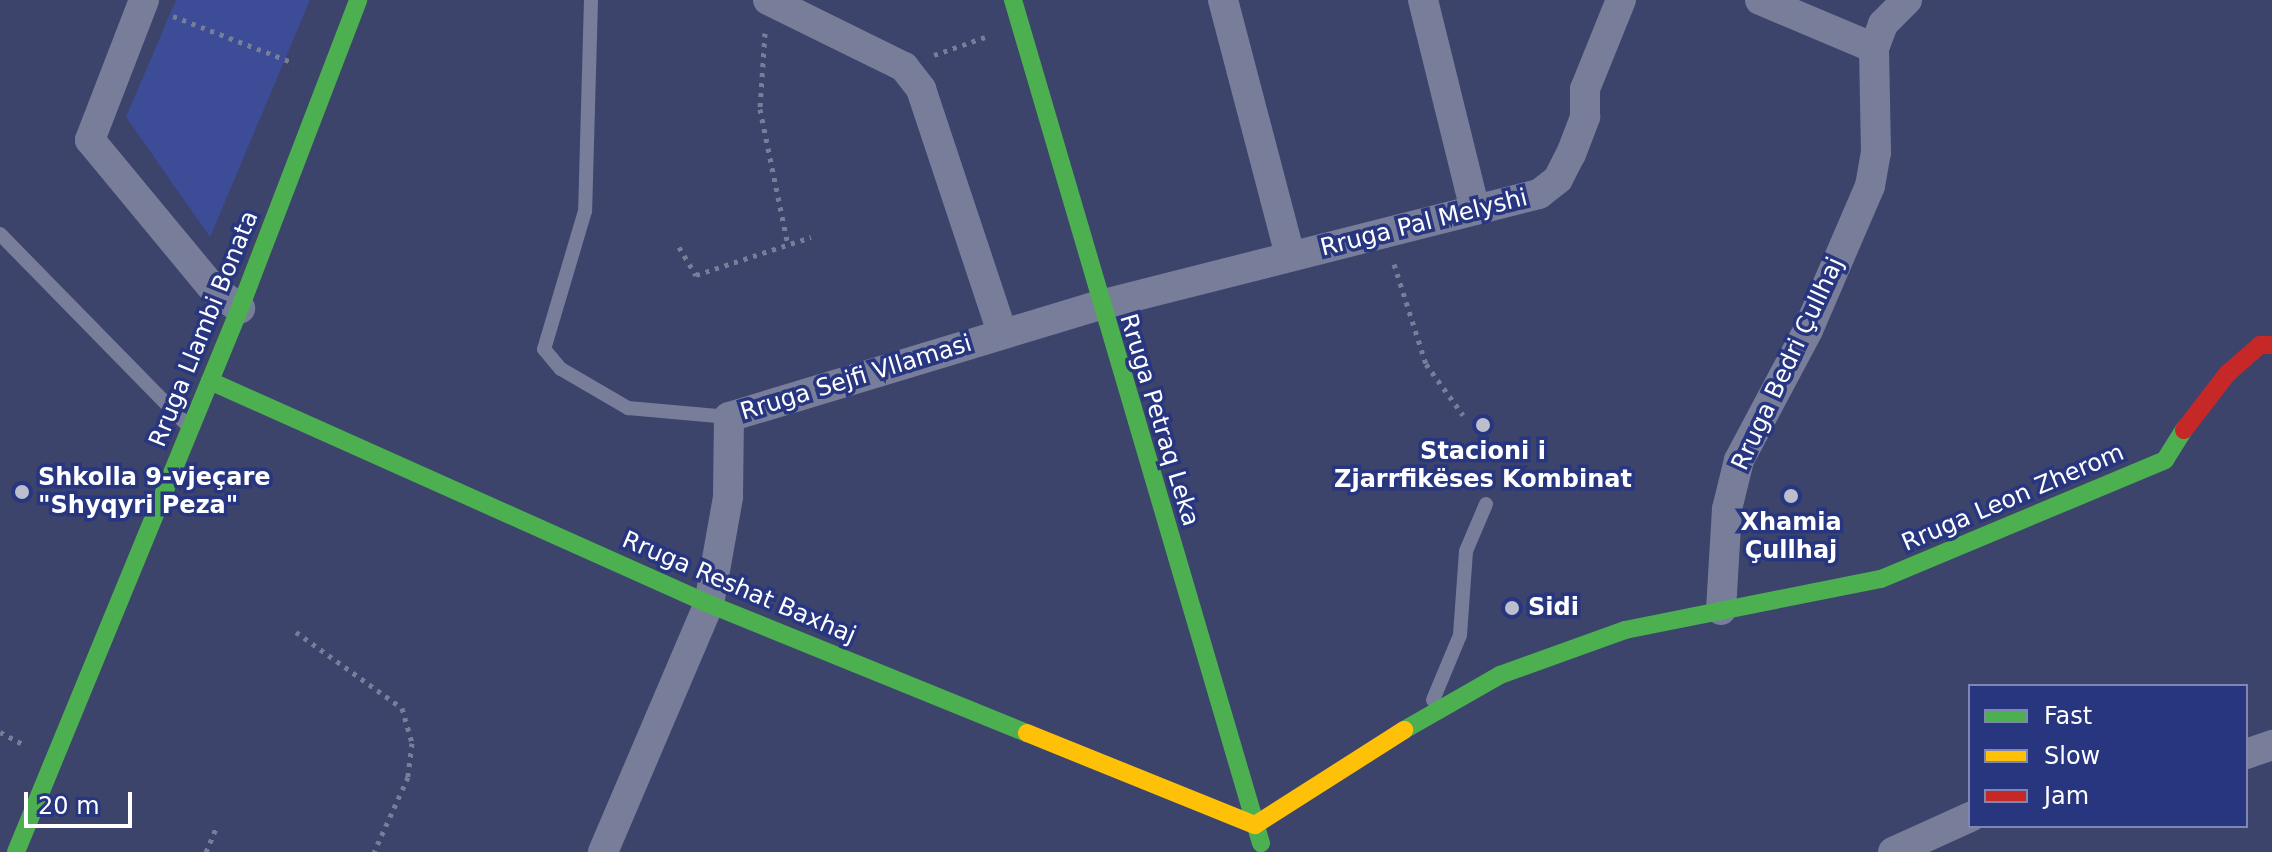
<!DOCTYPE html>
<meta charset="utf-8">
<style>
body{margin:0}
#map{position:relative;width:2272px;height:852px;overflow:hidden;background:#3c446c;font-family:"DejaVu Sans",sans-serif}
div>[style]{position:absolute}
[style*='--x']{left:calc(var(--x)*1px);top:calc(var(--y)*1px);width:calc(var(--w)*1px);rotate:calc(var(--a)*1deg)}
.green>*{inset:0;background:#3d4c97}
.path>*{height:5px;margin-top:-2.5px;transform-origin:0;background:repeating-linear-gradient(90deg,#787e9a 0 4px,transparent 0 10px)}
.lane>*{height:14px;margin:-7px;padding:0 7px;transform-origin:7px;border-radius:7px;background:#787e9a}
.street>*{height:30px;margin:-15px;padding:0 15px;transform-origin:15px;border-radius:15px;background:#787e9a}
.fast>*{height:18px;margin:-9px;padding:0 9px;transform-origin:9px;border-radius:9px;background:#4caf50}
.slow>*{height:18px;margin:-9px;padding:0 9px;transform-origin:9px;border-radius:9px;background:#ffc107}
.jam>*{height:18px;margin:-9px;padding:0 9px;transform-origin:9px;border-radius:9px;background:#c62828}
.dots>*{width:22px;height:22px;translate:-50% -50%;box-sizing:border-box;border:4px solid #283680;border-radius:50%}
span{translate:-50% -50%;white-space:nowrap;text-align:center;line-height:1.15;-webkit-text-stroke:7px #283680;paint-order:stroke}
.street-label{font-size:24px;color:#fff}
.poi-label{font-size:24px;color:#fff;font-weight:700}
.left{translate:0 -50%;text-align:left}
.legend{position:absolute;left:1968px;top:684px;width:280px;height:144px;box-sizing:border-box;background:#283680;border:2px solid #7e86b3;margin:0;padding:10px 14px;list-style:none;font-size:24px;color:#fff}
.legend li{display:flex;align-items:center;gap:16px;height:40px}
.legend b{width:40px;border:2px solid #7e86b3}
.scale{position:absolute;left:24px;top:792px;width:108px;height:36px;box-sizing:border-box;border:4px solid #fff;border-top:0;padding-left:10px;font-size:24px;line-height:28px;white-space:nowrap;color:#fff;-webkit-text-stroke:6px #283680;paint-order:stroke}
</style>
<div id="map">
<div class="green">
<i style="clip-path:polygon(176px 0,310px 0,210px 237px,126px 117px)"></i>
</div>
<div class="path">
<i style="--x:173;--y:16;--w:130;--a:21.2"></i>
<i style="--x:765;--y:33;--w:76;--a:93.8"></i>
<i style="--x:760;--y:109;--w:139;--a:78.4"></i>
<i style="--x:934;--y:55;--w:54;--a:-19.4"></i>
<i style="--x:679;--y:247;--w:33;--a:59"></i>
<i style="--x:696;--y:275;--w:121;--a:-18.3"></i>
<i style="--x:1394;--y:264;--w:105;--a:72.3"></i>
<i style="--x:1426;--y:364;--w:63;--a:54"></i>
<i style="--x:1759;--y:554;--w:15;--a:-58"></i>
<i style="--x:296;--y:632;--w:130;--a:35.6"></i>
<i style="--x:402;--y:708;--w:36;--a:74"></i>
<i style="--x:412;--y:743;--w:34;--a:97"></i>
<i style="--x:408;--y:777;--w:82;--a:114.4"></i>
<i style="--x:0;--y:732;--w:24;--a:28"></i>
<i style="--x:206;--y:852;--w:26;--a:-67"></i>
</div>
<div class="lane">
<i style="--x:591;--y:0;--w:211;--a:91.6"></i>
<i style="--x:585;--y:211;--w:144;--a:106.5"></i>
<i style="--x:544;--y:349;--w:26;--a:50"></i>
<i style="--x:561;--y:369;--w:78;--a:30.2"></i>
<i style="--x:628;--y:408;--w:101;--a:5.1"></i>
<i style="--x:0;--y:234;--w:267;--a:45.6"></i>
<i style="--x:1433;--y:700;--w:70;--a:-67.4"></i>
<i style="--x:1460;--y:635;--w:84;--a:-85.9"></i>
<i style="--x:1466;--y:551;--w:51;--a:-66.9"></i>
</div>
<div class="street">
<i style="--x:144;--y:0;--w:150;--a:111.1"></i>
<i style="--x:90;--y:140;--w:195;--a:50.4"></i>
<i style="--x:214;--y:290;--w:32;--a:35"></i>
<i style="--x:768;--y:0;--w:152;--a:26.2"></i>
<i style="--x:904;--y:67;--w:28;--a:52"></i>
<i style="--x:921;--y:89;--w:257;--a:71.6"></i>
<i style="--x:1223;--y:0;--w:265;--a:75.3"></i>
<i style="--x:1423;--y:0;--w:216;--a:76.1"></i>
<i style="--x:1760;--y:0;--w:124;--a:22.8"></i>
<i style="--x:1721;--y:610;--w:101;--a:-86.6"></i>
<i style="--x:1727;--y:509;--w:50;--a:-76.2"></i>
<i style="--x:1739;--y:460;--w:147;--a:-62"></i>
<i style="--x:1808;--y:330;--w:157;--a:-66.7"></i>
<i style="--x:1870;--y:186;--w:34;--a:-80"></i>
<i style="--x:1876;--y:153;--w:105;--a:-91.1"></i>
<i style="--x:1874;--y:48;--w:26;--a:-69"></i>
<i style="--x:1883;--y:24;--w:34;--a:-45"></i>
<i style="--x:2246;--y:754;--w:28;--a:-19"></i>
<i style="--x:603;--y:852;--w:270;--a:-66.9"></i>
<i style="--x:709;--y:604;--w:109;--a:-79.9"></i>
<i style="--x:728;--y:497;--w:80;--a:-89.3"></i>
<i style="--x:729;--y:417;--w:388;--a:-16.8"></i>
<i style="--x:1100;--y:305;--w:453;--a:-14.2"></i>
<i style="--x:1539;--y:194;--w:24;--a:-38"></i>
<i style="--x:1558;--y:179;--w:28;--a:-63"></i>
<i style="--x:1571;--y:154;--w:40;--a:-69"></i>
<i style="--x:1585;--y:117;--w:28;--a:-90"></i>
<i style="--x:1585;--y:89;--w:96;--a:-68"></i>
<i style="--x:1893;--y:852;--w:85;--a:-24.4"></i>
</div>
<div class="fast">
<i style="--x:1013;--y:0;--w:879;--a:73.61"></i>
<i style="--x:210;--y:381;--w:547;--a:24.08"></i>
<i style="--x:709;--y:604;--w:343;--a:22.1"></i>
<i style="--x:1404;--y:730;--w:111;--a:-29.8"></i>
<i style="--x:1500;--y:675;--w:133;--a:-19.8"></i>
<i style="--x:1625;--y:630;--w:261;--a:-11.3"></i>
<i style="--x:1881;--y:579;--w:308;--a:-22.7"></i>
<i style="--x:2165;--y:460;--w:36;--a:-58"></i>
<i style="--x:16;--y:852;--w:588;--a:-67.62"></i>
<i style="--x:240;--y:308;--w:330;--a:-69"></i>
</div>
<div class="slow">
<i style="--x:1027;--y:733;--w:246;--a:22"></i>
<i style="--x:1255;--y:825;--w:177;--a:-32.5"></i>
</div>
<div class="jam">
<i style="--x:2184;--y:430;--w:71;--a:-52.5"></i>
<i style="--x:2227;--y:374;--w:44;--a:-41.3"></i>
<i style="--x:2260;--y:345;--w:12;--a:0"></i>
</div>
<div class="dots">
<i style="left:1483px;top:425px;background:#bbbecc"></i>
<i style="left:22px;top:492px;background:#bbbecc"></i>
<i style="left:1791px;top:496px;background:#bbbecc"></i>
<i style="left:1512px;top:608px;background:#bbbecc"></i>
</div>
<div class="street-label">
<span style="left:1424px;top:223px;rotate:-14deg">Rruga Pal Melyshi</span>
<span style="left:204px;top:329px;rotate:-68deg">Rruga Llambi Bonata</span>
<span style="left:1788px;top:364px;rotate:-65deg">Rruga Bedri Çullhaj</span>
<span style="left:856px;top:378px;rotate:-17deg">Rruga Sejfi Vllamasi</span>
<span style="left:1159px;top:420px;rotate:73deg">Rruga Petraq Leka</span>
<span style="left:2013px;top:498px;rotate:-23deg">Rruga Leon Zherom</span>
<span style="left:739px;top:588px;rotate:23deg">Rruga Reshat Baxhaj</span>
</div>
<div class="poi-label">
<span style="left:1483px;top:466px">Stacioni i<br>Zjarrfikëses Kombinat</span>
<span class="left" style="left:38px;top:492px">Shkolla 9-vjeçare<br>"Shyqyri Peza"</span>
<span style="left:1791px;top:537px">Xhamia<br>Çullhaj</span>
<span class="left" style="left:1528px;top:608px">Sidi</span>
</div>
<ul class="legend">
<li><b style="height:10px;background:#4caf50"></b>Fast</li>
<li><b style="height:10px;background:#ffc107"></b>Slow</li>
<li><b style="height:10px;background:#c62828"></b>Jam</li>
</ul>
<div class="scale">20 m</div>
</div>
